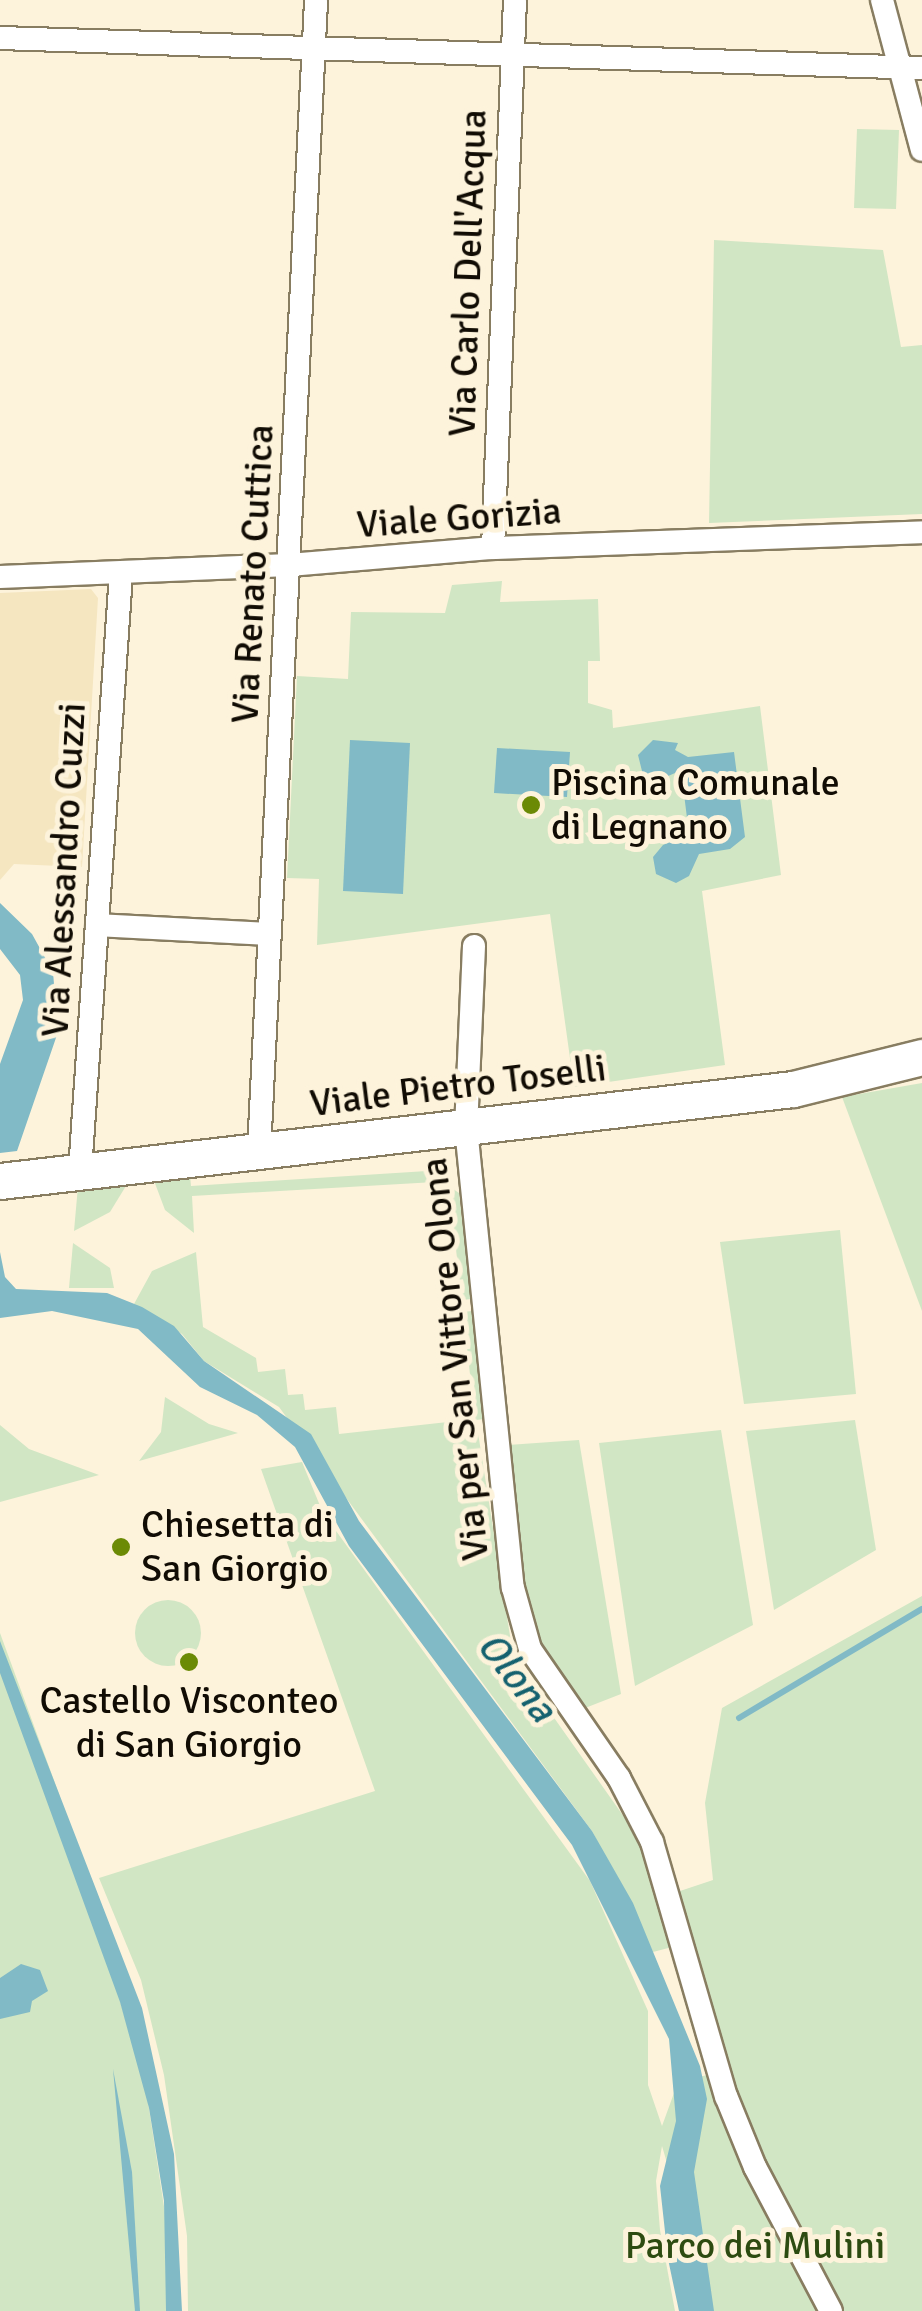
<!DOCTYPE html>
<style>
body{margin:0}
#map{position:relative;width:922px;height:2311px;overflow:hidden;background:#fdf3db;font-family:Signika,sans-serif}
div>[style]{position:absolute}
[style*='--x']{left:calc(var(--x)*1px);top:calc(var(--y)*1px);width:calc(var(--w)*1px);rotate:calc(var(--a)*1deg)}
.built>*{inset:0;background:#f5e6c0}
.green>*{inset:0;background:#d1e6c4}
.round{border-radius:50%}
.water>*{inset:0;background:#81bac6}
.stream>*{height:6px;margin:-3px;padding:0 3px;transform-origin:3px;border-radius:3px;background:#81bac6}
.roads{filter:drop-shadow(2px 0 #887d61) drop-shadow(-2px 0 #887d61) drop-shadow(0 2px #887d61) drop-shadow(0 -2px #887d61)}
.minor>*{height:22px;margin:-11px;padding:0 11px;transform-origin:11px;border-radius:11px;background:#fff}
.primary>*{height:35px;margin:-17.5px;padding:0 17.5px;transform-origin:17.5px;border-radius:17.5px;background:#fff}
.dots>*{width:28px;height:28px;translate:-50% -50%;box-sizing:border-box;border:5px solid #fdf3db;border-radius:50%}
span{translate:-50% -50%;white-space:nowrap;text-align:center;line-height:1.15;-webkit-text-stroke:10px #fdf3db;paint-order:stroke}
.street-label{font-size:38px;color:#110c04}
.poi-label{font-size:38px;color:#110c04}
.left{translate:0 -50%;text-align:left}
.park-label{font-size:38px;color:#2d4b11}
.water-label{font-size:40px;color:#15616f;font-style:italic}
</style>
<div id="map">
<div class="built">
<i style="clip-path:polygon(91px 589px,98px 598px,82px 867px,14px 864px,0 880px,0 593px)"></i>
</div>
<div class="green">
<i style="clip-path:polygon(857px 129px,899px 130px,896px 209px,854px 208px)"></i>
<i style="clip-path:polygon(714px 240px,883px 250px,901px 347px,922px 345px,922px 514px,709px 523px)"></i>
<i style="clip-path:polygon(502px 581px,500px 602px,598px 599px,600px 661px,588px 661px,588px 703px,612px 710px,613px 728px,760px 706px,781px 875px,702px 891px,725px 1065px,574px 1087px,550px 914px,317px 945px,319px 879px,287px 878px,297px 676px,348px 679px,351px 612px,445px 613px,452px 585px)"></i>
<i style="clip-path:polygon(922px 1083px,922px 1311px,842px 1097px)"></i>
<i style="clip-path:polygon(427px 1171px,459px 1193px,471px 1299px,462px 1300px,450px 1199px,435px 1182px,192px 1196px,194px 1233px,165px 1210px,153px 1178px,190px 1175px,191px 1186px)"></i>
<i style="clip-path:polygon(129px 1181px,110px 1212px,74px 1231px,78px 1186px)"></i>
<i style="clip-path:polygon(840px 1230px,856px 1394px,744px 1404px,720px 1242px)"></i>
<i style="clip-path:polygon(73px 1243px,110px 1268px,114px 1288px,69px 1288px)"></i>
<i style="clip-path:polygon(196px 1252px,203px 1327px,256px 1358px,258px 1372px,285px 1369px,288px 1395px,303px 1394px,305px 1410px,336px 1407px,339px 1434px,475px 1419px,463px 1312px,472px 1311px,484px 1419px,476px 1420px,514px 1661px,641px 1841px,676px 1946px,653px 1952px,592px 1831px,279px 1407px,204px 1361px,182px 1334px,134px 1304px,152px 1271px)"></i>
<i style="clip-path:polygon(165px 1397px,209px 1424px,238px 1433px,139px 1461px,161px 1432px)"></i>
<i style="clip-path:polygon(855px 1420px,876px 1550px,774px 1610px,746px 1431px)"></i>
<i style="clip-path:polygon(0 1425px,29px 1449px,99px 1475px,0 1502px)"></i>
<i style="clip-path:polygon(721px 1430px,753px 1625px,635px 1686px,599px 1443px)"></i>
<i style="clip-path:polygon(579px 1440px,621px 1694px,580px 1710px,540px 1647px,522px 1590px,508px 1445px)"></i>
<i style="clip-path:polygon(302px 1462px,323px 1513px,590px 1881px,648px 2011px,648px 2085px,662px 2126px,678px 2082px,724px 2071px,674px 1893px,713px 1880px,705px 1803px,722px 1708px,922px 1596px,922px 2311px,693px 2311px,690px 2241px,662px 2146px,656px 2181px,660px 2230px,675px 2311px,188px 2311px,187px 2236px,164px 2075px,141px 1980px,99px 1878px,375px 1791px,261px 1469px)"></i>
<i class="round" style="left:135px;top:1600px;width:66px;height:66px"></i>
<i style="clip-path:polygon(0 1633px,59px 1794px,146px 2089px,180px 2311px,0 2311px)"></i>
</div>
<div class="water">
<i style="clip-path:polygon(350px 740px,410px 743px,403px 894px,343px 891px)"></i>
<i style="clip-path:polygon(653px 740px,678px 743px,675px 750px,688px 757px,734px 752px,745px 837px,730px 849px,699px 854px,689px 876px,676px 883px,656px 874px,653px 857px,663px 845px,689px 834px,682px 778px,675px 773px,657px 781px,643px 775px,638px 755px)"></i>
<i style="clip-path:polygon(497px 748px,570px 752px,567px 797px,494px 793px)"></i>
<i style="clip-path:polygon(0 903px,32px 934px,53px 972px,58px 1032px,17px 1151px,0 1153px,0 1064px,23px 1000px,20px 975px,0 949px)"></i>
<i style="clip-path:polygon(0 1252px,5px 1277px,16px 1289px,107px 1293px,142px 1307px,174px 1326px,204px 1361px,311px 1434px,359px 1521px,592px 1831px,633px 1903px,700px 2066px,707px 2099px,694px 2172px,714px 2311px,679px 2311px,668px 2259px,660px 2186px,676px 2121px,669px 2039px,572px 1845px,349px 1546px,295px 1447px,257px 1415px,200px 1387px,138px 1329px,52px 1311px,0 1318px)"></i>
<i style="clip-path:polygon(0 1641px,142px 2008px,174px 2154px,182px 2311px,166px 2311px,164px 2201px,149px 2108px,120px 2002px,0 1673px)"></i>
<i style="clip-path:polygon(21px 1964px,40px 1970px,48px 1991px,32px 2001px,30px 2012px,0 2019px,0 1978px)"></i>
<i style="clip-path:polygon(113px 2069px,132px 2172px,140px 2311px,135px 2311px)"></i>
</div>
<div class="stream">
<i style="--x:739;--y:1718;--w:213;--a:-30.8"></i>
</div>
<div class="roads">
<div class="minor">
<i style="--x:882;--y:0;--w:155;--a:75.1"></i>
<i style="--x:0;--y:38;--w:922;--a:1.86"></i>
<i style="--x:493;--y:548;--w:548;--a:-87.7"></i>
<i style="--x:0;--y:577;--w:289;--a:-2.4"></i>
<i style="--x:289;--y:565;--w:205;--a:-4.8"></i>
<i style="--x:493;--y:548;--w:429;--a:-2.1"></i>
<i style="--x:97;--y:925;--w:171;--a:3"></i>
<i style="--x:474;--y:946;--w:182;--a:92.5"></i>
<i style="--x:466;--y:1128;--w:462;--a:84.2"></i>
<i style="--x:513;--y:1588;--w:63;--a:74.4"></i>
<i style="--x:530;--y:1649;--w:157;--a:55.4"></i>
<i style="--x:619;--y:1778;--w:72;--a:62.7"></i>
<i style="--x:652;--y:1842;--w:265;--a:73.8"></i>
<i style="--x:726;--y:2096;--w:77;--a:67.8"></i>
<i style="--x:755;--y:2167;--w:163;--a:62.2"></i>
<i style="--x:259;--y:1151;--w:1152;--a:-87.16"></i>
<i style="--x:80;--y:1171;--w:598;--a:-86.07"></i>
</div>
<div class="primary">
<i style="--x:0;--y:1181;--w:798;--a:-6.62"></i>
<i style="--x:793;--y:1089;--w:133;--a:-13.9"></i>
</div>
</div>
<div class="dots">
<i style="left:531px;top:805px;background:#6b8a05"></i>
<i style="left:121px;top:1547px;background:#6b8a05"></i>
<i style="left:189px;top:1662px;background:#6b8a05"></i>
</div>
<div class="street-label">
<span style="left:468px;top:273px;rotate:-88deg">Via Carlo Dell'Acqua</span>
<span style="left:459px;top:518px;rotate:-4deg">Viale Gorizia</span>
<span style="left:253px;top:574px;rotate:-87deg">Via Renato Cuttica</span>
<span style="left:64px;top:870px;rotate:-87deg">Via Alessandro Cuzzi</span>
<span style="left:458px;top:1086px;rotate:-7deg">Viale Pietro Toselli</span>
<span style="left:455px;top:1359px;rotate:-96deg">Via per San Vittore Olona</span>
</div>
<div class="poi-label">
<span class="left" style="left:551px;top:805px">Piscina Comunale<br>di Legnano</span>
<span class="left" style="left:141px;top:1547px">Chiesetta di<br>San Giorgio</span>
<span style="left:189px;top:1723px">Castello Visconteo<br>di San Giorgio</span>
</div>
<div class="park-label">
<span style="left:755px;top:2246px">Parco dei Mulini</span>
</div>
<div class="water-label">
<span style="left:517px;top:1677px;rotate:52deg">Olona</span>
</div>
</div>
